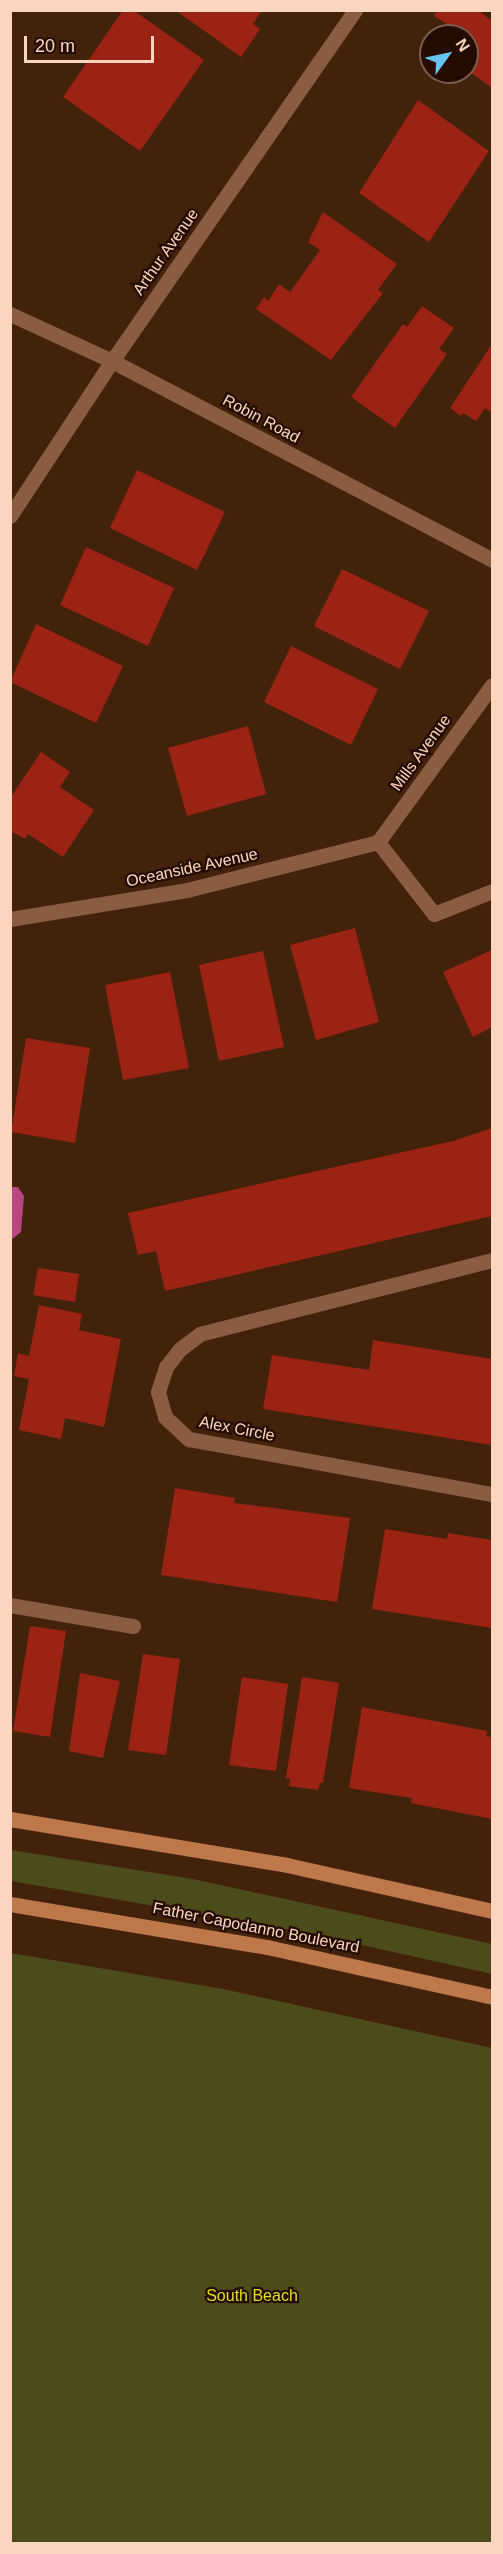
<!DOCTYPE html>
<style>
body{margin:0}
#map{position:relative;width:503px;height:2554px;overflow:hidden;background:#43220c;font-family:Helvetica,sans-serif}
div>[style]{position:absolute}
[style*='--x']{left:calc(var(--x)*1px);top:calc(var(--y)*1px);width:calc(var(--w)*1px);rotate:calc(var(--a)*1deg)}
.green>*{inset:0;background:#4b4c19}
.water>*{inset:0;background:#b74681}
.building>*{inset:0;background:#9b2314}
.lane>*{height:15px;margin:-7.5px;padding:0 7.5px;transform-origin:7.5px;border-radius:7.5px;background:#8a5d42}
.street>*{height:15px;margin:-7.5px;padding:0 7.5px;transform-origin:7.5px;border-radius:7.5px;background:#8a5d42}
.secondary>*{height:15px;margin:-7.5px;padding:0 7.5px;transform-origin:7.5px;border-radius:7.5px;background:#bf774c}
span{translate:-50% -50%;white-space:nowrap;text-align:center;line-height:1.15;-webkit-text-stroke:4.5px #250c00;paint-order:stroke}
.street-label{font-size:16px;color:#fbd5c0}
.park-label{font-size:16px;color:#dde01a}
.frame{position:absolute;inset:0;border:12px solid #fbd5c0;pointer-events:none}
.north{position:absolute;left:419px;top:24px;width:60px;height:60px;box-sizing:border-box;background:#250c00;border:2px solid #7b5c4d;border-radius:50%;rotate:57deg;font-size:16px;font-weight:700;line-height:24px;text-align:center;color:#fbd5c0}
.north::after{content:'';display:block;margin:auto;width:21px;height:27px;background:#67c4f0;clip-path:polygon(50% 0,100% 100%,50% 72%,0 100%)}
.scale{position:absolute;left:24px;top:36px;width:130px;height:27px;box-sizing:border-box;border:3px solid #fbd5c0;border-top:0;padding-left:8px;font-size:18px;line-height:21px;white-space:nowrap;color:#fbd5c0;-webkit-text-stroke:4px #250c00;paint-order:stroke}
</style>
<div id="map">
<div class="green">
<i style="clip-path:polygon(11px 1850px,193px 1879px,492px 1944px,492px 1974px,303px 1932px,11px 1881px)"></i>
<i style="clip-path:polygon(11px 1953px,223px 1989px,492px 2048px,492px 2543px,11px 2543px)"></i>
</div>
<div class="water">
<i style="clip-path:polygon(11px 1187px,18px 1187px,24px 1196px,21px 1232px,11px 1240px)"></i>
</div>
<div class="building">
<i style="clip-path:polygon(123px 10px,133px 10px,204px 60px,140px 151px,63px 97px)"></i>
<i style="clip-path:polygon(175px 10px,262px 10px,253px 24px,260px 29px,241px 57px)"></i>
<i style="clip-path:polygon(438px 10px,478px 10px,492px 21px,492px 88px,467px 70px,467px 50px,472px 43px,467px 36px,434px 16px)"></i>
<i style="clip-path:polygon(418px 100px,489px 151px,429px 242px,359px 193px)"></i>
<i style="clip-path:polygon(323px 212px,397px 264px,378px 290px,383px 293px,331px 360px,256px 309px,264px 297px,268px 301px,279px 284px,290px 292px,320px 250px,308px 242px)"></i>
<i style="clip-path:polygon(422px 306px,454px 328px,439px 349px,447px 354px,395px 428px,351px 397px,403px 324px,407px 327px)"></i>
<i style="clip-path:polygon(492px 344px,492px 413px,485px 408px,476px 421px,463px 413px,461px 416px,450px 408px)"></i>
<i style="clip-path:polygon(137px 470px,225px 512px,197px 570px,110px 528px)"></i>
<i style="clip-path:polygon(86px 547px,174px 588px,148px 646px,60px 605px)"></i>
<i style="clip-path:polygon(342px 569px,429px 611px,400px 669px,314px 626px)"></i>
<i style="clip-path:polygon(36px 624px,123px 666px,96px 723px,10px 682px)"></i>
<i style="clip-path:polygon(291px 646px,378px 689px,351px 745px,264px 702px)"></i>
<i style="clip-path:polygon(248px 726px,266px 794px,187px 816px,168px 748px)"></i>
<i style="clip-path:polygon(41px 752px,70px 772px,60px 787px,94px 810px,63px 857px,28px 834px,25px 839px,10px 831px,10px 798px)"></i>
<i style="clip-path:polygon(355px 928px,379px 1022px,316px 1040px,290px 945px)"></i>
<i style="clip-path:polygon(492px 950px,492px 1027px,473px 1037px,443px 972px)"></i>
<i style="clip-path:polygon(263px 951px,284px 1047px,219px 1061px,199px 965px)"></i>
<i style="clip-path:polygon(170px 972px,189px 1068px,123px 1080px,105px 985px)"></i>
<i style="clip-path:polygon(26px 1038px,90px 1048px,75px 1143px,11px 1132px)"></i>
<i style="clip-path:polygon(492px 1128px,492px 1216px,165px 1291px,156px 1251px,138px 1255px,128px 1213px,453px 1141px)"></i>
<i style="clip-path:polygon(38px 1268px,79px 1274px,75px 1302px,33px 1295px)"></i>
<i style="clip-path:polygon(39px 1305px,82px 1314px,79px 1330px,121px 1339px,104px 1427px,65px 1418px,61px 1439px,19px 1430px,29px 1379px,14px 1376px,18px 1353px,29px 1356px)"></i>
<i style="clip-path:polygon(373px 1340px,492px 1359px,492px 1445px,263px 1409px,272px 1355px,369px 1370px)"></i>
<i style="clip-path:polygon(175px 1488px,235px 1498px,234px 1503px,350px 1518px,337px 1602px,161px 1575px)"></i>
<i style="clip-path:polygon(385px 1529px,447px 1539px,448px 1533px,492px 1540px,492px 1628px,372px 1609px)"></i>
<i style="clip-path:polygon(30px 1626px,66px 1631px,50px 1737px,13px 1731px)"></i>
<i style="clip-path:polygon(143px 1654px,180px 1659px,166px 1755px,128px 1750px)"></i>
<i style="clip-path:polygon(80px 1673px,120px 1681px,103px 1758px,69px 1751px)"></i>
<i style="clip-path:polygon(242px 1677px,288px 1684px,276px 1771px,229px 1765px)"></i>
<i style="clip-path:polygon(302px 1677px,339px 1683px,323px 1783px,320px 1783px,318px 1790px,289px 1786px,290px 1779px,286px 1778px)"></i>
<i style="clip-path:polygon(362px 1707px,487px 1731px,486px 1736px,492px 1737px,492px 1819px,411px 1803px,412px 1798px,349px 1788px)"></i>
</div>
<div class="lane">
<i style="--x:10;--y:1605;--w:125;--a:9.7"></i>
</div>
<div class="street">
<i style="--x:10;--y:314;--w:112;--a:24.7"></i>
<i style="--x:112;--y:361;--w:429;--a:27.6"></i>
<i style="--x:10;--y:516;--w:186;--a:-56.7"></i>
<i style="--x:112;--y:361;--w:427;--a:-55.3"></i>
<i style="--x:378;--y:842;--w:194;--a:-54"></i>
<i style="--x:378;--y:842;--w:91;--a:52.1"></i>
<i style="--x:434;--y:914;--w:62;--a:-21.6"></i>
<i style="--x:10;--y:919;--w:179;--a:-9.3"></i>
<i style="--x:187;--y:890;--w:197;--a:-14.1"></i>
<i style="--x:492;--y:1260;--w:301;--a:165.8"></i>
<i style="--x:200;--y:1334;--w:25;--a:143"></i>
<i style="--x:180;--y:1349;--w:23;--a:128"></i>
<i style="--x:166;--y:1367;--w:26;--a:108"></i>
<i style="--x:158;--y:1392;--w:26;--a:74"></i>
<i style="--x:165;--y:1417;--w:33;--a:43"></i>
<i style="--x:189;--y:1439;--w:308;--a:10.3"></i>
</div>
<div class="secondary">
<i style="--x:10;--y:1819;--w:281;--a:9.4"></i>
<i style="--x:287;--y:1865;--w:210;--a:12.6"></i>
<i style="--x:10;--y:1904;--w:261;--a:9.5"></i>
<i style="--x:267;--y:1947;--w:230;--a:12.5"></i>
</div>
<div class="street-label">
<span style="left:166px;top:252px;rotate:-55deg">Arthur Avenue</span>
<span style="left:261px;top:419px;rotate:28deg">Robin Road</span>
<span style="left:421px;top:753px;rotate:-54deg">Mills Avenue</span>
<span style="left:192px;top:868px;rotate:-12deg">Oceanside Avenue</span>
<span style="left:237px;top:1429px;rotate:11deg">Alex Circle</span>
<span style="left:256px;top:1928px;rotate:11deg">Father Capodanno Boulevard</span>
</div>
<div class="park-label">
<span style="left:252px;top:2296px">South Beach</span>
</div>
<div class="frame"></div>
<div class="north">N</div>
<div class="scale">20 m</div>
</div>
